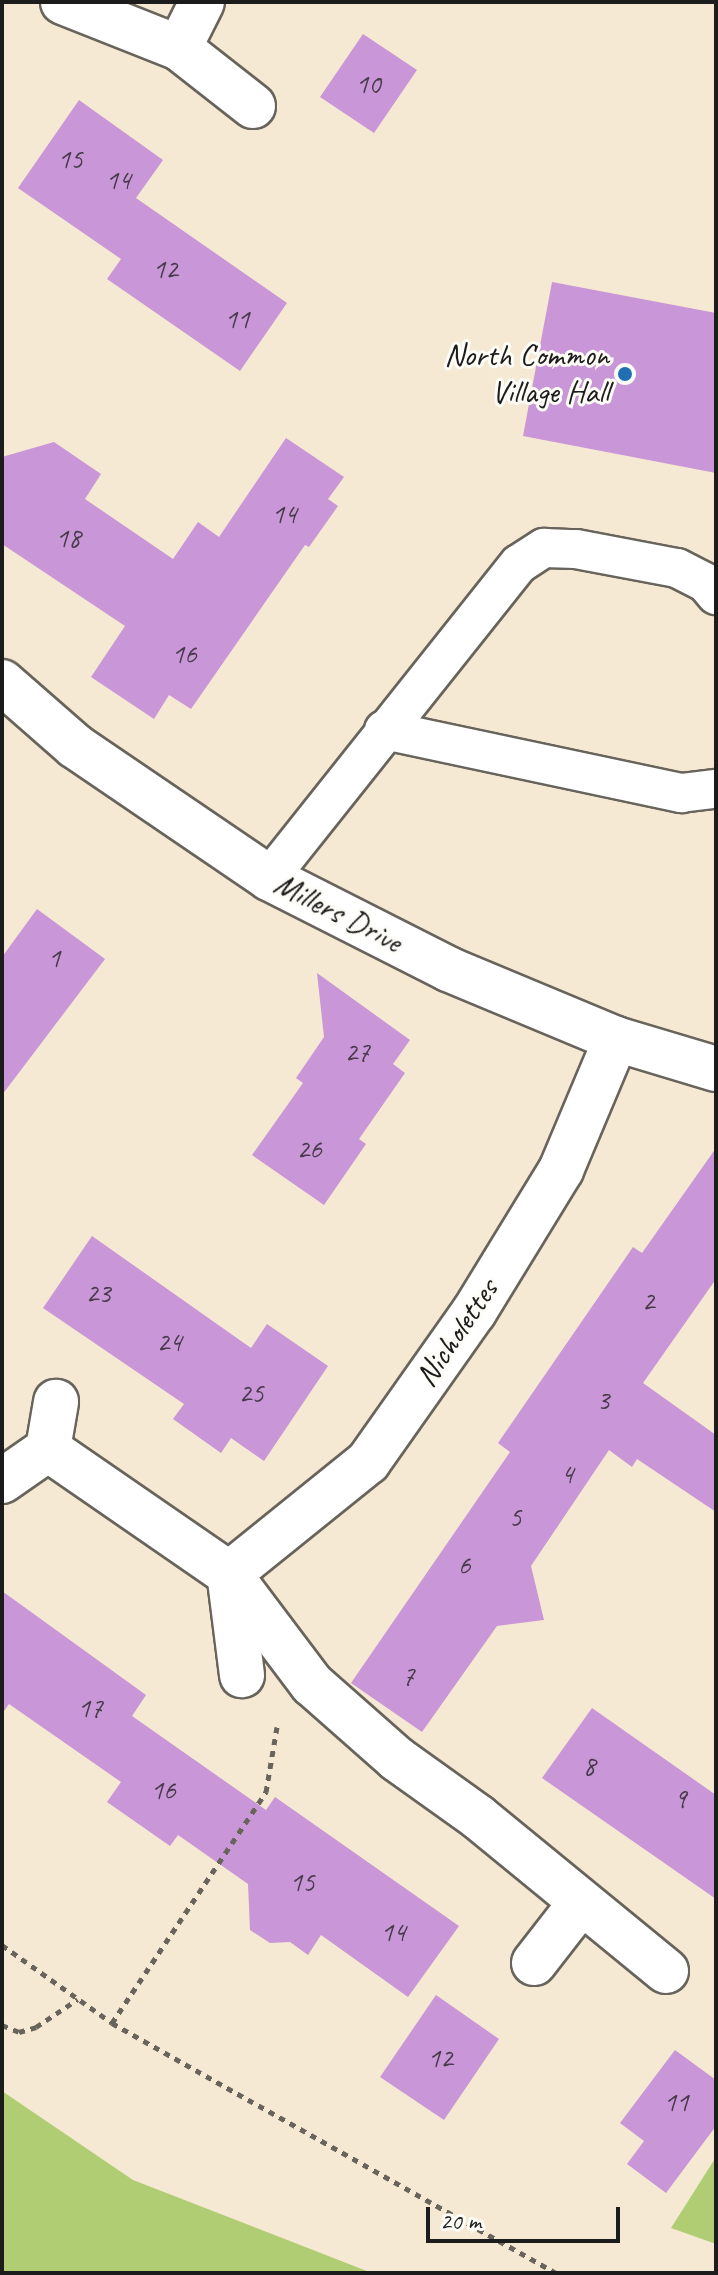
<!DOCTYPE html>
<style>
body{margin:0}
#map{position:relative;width:718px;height:2275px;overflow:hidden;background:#f5e9d3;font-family:Caveat,sans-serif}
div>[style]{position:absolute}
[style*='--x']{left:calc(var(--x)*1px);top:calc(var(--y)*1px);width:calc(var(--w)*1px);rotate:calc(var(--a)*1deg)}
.green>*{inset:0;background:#b0cd73}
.building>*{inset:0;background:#c996d7}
.path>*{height:5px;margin-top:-2.5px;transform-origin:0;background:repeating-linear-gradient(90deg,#68645c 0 6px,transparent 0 12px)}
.roads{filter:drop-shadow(2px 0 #68645c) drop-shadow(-2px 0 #68645c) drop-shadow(0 2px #68645c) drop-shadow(0 -2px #68645c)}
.service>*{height:38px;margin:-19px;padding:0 19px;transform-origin:19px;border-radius:19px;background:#fff}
.minor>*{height:44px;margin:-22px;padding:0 22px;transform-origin:22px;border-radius:22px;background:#fff}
.dots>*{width:22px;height:22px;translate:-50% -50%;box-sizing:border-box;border:4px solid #fdfcf7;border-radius:50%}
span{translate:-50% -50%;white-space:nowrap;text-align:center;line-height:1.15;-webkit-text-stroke:6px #fdfcf7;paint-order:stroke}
.number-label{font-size:28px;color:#473a4b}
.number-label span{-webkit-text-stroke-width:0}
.poi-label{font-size:32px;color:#1c1c1c}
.right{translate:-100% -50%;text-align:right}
.street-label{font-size:32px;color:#1c1c1c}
.frame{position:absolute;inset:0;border:4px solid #1c1c1c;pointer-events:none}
.scale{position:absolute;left:426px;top:2207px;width:194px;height:36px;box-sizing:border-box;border:4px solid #1c1c1c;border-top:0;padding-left:10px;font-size:24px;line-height:28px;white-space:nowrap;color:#1c1c1c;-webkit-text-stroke:6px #fdfcf7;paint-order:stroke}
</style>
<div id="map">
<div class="green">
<i style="clip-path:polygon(2px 2091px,133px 2180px,372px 2273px,2px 2273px)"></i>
<i style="clip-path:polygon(716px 2157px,716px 2244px,671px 2228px)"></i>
</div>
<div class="building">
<i style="clip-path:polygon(363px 34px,417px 70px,374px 133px,320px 97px)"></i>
<i style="clip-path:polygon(79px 100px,163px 160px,136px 198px,287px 303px,240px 371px,107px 279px,121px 259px,18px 188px)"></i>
<i style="clip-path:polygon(552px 282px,716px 313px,716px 473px,523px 436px)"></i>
<i style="clip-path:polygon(286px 438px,344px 477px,328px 499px,338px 506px,309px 547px,305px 545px,191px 709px,169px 695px,154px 719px,91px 677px,125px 626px,2px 544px,2px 457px,54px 442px,101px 474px,85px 499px,173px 559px,198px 522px,219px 537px)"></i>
<i style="clip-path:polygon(37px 909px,105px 959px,2px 1095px,2px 957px)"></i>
<i style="clip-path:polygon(317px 973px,410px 1040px,393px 1064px,405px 1073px,359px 1139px,366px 1144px,324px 1205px,252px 1155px,303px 1083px,296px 1078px,324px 1037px)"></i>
<i style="clip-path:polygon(716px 1148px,716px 1279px,643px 1383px,716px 1435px,716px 1512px,637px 1459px,632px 1467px,609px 1450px,531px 1566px,544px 1620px,497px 1626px,422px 1732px,351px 1683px,510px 1452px,498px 1443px,633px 1247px,642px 1253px)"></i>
<i style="clip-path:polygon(92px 1236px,251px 1348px,267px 1324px,328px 1366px,264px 1461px,231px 1438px,221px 1453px,173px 1419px,184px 1404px,43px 1308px)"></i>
<i style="clip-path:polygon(2px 1591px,146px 1695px,132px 1716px,266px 1810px,275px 1797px,459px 1926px,408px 1997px,321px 1935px,308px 1955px,290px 1942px,270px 1943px,250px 1930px,248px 1884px,178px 1835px,170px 1846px,107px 1802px,121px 1782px,9px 1704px,2px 1714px)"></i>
<i style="clip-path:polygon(592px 1708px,716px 1795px,716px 1899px,542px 1778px)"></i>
<i style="clip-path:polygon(436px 1995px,499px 2039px,444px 2120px,380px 2077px)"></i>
<i style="clip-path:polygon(675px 2050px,716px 2080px,716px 2126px,666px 2193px,627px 2164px,644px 2141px,620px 2123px)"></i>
</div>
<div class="path">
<i style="--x:2;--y:1945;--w:135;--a:35.3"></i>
<i style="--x:112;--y:2023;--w:510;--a:29.38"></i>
<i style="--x:112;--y:2023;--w:278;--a:-56.3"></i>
<i style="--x:266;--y:1792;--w:66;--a:-80.4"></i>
<i style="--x:2;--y:2025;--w:18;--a:22"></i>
<i style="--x:19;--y:2032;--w:18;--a:-16"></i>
<i style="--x:36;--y:2027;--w:50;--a:-33.7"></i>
</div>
<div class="roads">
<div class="service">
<i style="--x:384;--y:730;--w:304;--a:12"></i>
<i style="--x:681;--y:793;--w:35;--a:-7"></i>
<i style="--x:269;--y:878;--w:401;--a:-51.5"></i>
<i style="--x:519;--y:564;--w:30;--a:-33"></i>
<i style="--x:544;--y:548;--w:32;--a:2"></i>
<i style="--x:576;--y:549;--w:103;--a:10.7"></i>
<i style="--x:677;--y:568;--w:33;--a:27"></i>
<i style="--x:706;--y:583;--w:16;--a:50"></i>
</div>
<div class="minor">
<i style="--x:63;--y:2;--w:125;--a:21.6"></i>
<i style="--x:179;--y:48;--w:94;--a:38.1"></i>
<i style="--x:179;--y:48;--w:51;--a:-63.4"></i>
<i style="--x:2;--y:682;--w:97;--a:41.2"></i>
<i style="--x:75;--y:746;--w:235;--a:34.2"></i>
<i style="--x:269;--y:878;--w:201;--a:26.9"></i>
<i style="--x:448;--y:969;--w:182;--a:22.6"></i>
<i style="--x:616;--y:1039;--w:104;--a:16.7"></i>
<i style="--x:48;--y:1449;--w:48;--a:-80.3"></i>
<i style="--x:2;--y:1481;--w:56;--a:-34.8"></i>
<i style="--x:48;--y:1449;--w:220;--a:34.6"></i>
<i style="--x:229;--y:1574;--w:179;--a:-38.9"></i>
<i style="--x:368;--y:1462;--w:184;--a:-54.8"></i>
<i style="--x:474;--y:1312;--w:167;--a:-58.5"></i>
<i style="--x:561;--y:1170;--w:142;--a:-67.2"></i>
<i style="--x:229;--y:1574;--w:138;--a:53"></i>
<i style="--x:312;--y:1684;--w:113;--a:41.4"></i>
<i style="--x:397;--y:1759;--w:100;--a:35.6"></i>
<i style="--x:478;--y:1817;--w:243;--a:39.3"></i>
<i style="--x:230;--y:1580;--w:96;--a:82.8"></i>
<i style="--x:534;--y:1963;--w:75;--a:-52.1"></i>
</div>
</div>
<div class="dots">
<i style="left:625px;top:374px;background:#1f6fb2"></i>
</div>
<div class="number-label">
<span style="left:368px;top:84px">10</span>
<span style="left:70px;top:159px">15</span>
<span style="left:118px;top:180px">14</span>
<span style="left:165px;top:269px">12</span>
<span style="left:237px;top:319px">11</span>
<span style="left:284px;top:514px">14</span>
<span style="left:68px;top:538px">18</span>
<span style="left:184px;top:654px">16</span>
<span style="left:54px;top:958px">1</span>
<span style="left:357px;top:1052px">27</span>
<span style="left:309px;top:1149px">26</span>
<span style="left:98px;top:1293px">23</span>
<span style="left:648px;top:1301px">2</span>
<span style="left:169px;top:1342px">24</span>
<span style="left:251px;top:1393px">25</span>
<span style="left:603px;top:1400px">3</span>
<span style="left:567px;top:1474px">4</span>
<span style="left:515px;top:1517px">5</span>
<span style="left:464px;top:1565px">6</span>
<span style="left:408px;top:1676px">7</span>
<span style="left:90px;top:1708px">17</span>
<span style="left:589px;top:1766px">8</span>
<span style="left:163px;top:1790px">16</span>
<span style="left:680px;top:1799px">9</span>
<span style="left:302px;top:1882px">15</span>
<span style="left:393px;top:1932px">14</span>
<span style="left:440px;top:2058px">12</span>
<span style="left:676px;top:2102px">11</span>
</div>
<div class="poi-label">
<span class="right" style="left:609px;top:374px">North Common<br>Village Hall</span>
</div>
<div class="street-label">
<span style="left:338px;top:913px;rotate:27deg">Millers Drive</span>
<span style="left:457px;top:1333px;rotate:-56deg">Nicholettes</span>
</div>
<div class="frame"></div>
<div class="scale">20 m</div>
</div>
